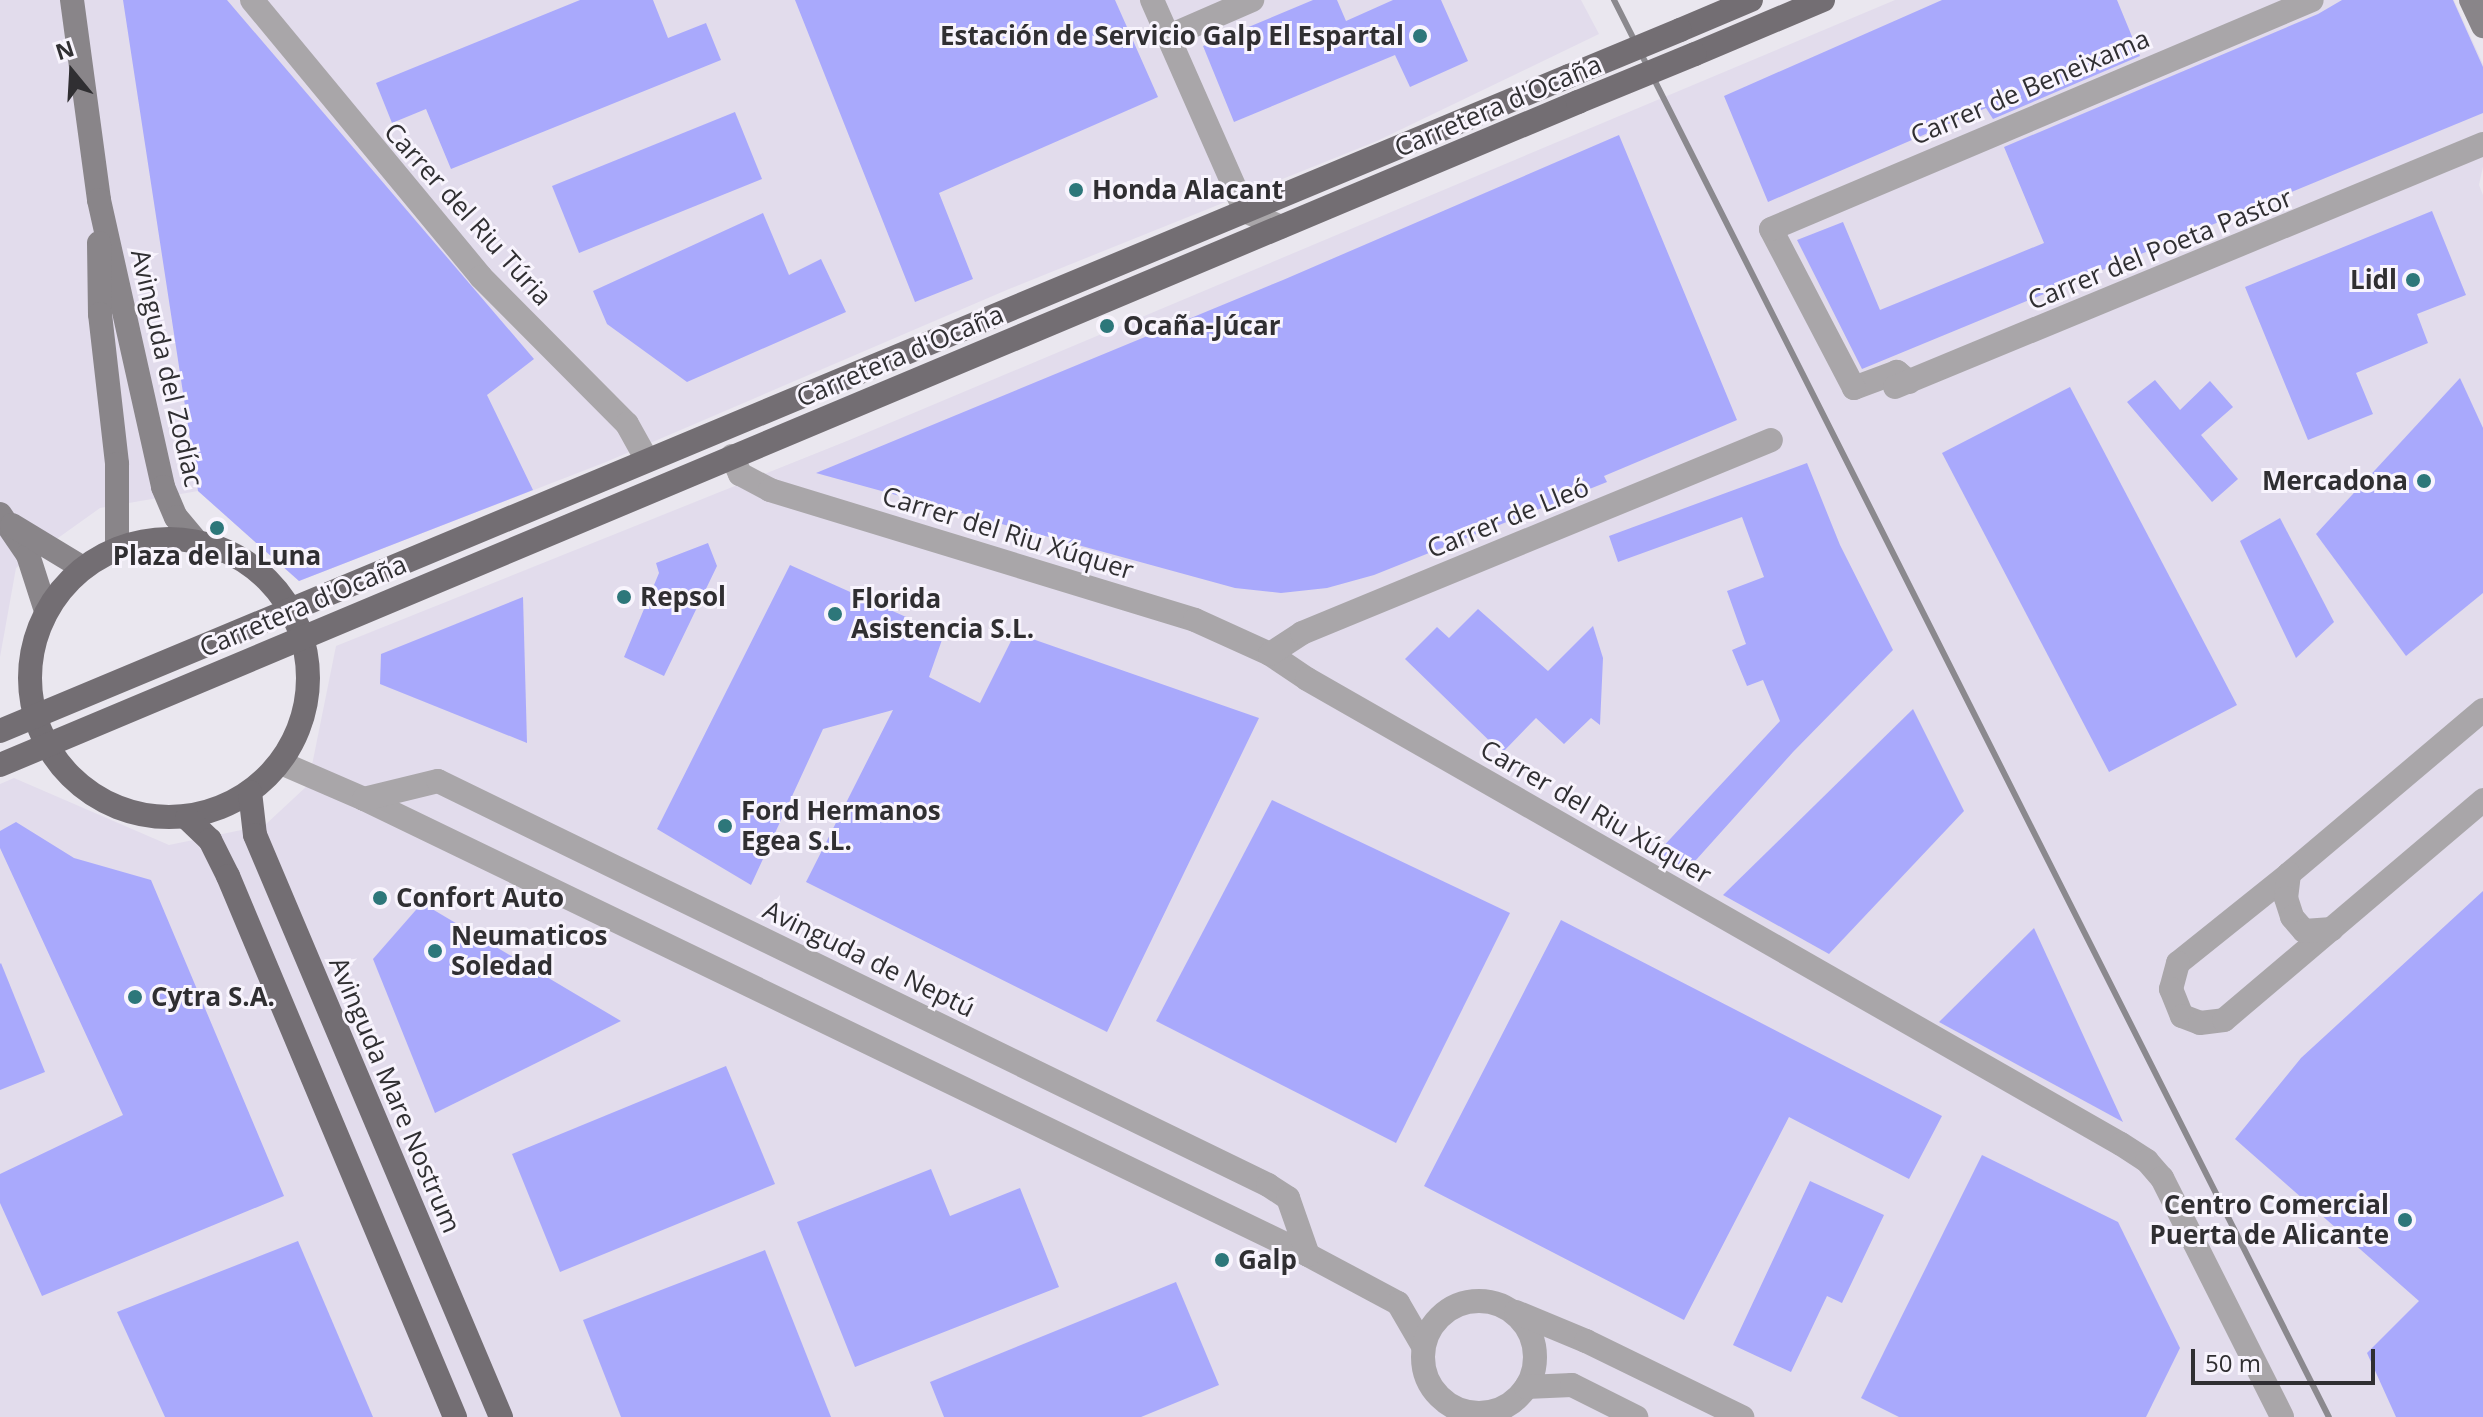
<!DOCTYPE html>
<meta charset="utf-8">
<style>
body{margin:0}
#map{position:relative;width:2483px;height:1417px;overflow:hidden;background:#eae7ef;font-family:"Open Sans",sans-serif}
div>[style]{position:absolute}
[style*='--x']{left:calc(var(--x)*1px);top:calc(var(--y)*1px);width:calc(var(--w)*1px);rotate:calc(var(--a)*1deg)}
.built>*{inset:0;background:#e2dcec}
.building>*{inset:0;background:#a9a9fc}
.street>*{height:24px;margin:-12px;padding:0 12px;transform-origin:12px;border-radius:12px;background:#a9a6a9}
.street>.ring{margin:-12px;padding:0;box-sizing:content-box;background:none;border:24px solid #a9a6a9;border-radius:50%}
.secondary>*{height:24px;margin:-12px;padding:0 12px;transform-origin:12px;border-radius:12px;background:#898589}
.primary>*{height:24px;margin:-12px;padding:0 12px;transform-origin:12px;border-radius:12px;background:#736e73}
.primary>.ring{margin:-12px;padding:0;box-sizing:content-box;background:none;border:24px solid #736e73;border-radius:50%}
.rail>*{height:6px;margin:-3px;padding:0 3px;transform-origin:3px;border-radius:3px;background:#8b898e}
.primary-bridge>*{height:24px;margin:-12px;padding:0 12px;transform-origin:12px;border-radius:12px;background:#736e73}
.dots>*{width:22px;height:22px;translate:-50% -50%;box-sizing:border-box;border:4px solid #f8f4fd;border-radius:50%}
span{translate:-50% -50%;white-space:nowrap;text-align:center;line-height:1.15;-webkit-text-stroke:6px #f8f4fd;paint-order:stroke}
.poi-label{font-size:26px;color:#302f32;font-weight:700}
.right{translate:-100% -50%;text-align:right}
.left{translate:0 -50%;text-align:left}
.street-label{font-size:26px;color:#302f32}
.north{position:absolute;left:32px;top:32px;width:80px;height:80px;-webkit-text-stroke:6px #f8f4fd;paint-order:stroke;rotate:342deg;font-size:22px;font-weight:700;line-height:32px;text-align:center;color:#302f32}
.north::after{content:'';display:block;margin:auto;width:28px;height:36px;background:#302f32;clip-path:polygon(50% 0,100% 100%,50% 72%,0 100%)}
.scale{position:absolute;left:2191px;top:1349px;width:184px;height:36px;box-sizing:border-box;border:4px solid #302f32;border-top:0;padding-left:10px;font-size:24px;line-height:28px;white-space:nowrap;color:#302f32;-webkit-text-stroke:6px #f8f4fd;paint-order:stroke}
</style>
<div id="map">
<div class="built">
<i style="clip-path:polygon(0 0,1581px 0,1599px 34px,1377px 141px,1009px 289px,606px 462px,299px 581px,198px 491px,100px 508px,16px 568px,0 657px)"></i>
<i style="clip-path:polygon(1895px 0,2454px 0,2483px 64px,2483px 167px,2479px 185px,2483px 195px,2483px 1417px,0 1417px,0 784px,14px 778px,169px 845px,265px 825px,308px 785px,336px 646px,847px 441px)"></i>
</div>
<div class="building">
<i style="clip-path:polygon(123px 0,227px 0,534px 359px,487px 395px,533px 490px,299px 581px,198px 491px)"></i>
<i style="clip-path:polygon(580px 0,653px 0,668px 38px,706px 23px,721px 60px,451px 169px,426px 109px,392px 123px,376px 83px)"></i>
<i style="clip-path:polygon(795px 0,1115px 0,1158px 97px,939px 193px,973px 279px,915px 302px)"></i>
<i style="clip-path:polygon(1313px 0,1337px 0,1346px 21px,1393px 0,1441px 0,1468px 61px,1410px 87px,1395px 55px,1234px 122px,1203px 46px)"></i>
<i style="clip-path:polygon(1942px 0,2117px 0,2140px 56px,1993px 119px,1986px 108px,1768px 202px,1724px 96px)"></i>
<i style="clip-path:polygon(2342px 0,2453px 0,2483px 67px,2483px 113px,1862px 369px,1797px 240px,1843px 222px,1880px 310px,2044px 243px,2004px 147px,2318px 14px)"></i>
<i style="clip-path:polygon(735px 112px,762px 179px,579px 253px,552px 186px)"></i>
<i style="clip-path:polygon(1619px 135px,1737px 420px,1604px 476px,1607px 482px,1374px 575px,1327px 588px,1281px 593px,1235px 588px,816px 473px,1283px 280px)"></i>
<i style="clip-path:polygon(2432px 211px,2466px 295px,2417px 314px,2428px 343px,2356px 373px,2373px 414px,2308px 440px,2245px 287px)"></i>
<i style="clip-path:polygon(763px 213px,789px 275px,821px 259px,846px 312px,687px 382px,607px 324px,593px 291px)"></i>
<i style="clip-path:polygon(2460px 378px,2483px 428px,2483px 593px,2406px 656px,2316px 534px)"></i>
<i style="clip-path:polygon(2155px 380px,2180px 410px,2210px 381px,2233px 407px,2201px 435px,2238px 479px,2212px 502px,2127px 402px)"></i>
<i style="clip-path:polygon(2070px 387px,2237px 705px,2109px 772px,1942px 453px)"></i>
<i style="clip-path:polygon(1807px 463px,1840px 545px,1893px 650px,1793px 752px,1687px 870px,1658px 852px,1780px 721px,1763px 680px,1747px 686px,1732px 650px,1746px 644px,1727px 591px,1764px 577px,1742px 517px,1618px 562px,1609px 536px)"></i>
<i style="clip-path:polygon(2280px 518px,2334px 622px,2296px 658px,2240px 541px)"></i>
<i style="clip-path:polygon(708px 543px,717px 566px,664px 676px,624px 657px,659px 573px,656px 563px)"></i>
<i style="clip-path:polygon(790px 565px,944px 634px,929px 677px,980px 703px,1015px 633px,1259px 718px,1107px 1032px,806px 882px,893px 710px,823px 729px,751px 885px,657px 829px)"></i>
<i style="clip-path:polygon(523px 597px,527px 743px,380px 684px,381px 654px)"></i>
<i style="clip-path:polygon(1478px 609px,1548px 671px,1593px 626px,1603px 658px,1600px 725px,1591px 718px,1564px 744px,1536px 718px,1502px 753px,1405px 659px,1437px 627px,1449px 638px)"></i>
<i style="clip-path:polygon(1913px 709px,1964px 811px,1829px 954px,1723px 895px)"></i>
<i style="clip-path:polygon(1272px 800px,1510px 913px,1396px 1143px,1156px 1021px)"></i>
<i style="clip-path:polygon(16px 822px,74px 858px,151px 880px,284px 1196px,42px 1296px,0 1203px,0 1174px,123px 1115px,0 848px,0 831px)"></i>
<i style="clip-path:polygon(2483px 891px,2483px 1417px,2396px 1417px,2367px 1353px,2419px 1301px,2235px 1139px,2301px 1058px)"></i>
<i style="clip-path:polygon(422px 903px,621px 1021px,435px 1113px,373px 959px)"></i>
<i style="clip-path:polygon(1561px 920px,1942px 1116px,1909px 1179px,1789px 1117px,1684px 1320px,1424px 1186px)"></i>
<i style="clip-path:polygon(2034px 928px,2123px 1122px,1939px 1022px)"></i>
<i style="clip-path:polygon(1px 963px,45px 1072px,0 1090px,0 964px)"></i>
<i style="clip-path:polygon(726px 1066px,775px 1184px,560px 1272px,512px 1154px)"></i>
<i style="clip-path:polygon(1982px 1155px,2118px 1222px,2180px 1348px,2146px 1417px,1899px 1417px,1861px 1398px)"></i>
<i style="clip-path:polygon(931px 1169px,950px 1216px,1020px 1188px,1059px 1287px,855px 1367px,797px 1222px)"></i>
<i style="clip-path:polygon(1810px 1181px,1884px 1215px,1842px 1303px,1827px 1296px,1791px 1372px,1733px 1345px)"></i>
<i style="clip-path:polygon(298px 1241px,373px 1417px,165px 1417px,117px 1312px)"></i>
<i style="clip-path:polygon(765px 1250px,831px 1417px,621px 1417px,583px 1320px)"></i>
<i style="clip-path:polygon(1176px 1282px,1219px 1385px,1141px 1417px,944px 1417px,930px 1382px)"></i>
</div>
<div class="street">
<i style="--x:252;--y:0;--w:359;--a:50.4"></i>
<i style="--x:481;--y:277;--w:207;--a:45.2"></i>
<i style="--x:627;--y:424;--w:41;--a:60.9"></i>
<i style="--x:1152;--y:0;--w:231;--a:66.2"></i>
<i style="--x:1245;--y:211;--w:39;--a:24"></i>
<i style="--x:1167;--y:37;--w:93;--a:-23.5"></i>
<i style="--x:1909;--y:382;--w:16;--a:-140"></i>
<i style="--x:1897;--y:372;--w:46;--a:159.6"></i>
<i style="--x:1854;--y:388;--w:179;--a:-117.6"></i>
<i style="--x:1771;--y:229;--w:587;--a:-22.94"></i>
<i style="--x:1895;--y:387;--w:636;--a:-22.45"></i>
<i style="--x:732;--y:456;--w:20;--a:66"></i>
<i style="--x:740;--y:474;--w:34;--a:28"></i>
<i style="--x:770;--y:490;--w:444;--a:17"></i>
<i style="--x:1195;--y:620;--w:82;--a:24.4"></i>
<i style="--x:1270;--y:654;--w:45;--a:34"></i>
<i style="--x:1307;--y:679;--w:937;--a:29.74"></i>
<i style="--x:2121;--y:1144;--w:31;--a:33"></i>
<i style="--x:2147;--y:1161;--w:23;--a:49"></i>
<i style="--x:2162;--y:1178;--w:267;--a:63.3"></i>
<i style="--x:1270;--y:654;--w:38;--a:-33"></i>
<i style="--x:1302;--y:633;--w:507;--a:-22.37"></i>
<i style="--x:2483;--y:710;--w:254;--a:139.8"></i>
<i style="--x:2289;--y:874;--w:142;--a:141.3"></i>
<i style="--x:2178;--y:963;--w:27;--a:105"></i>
<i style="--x:2171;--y:989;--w:29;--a:68"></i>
<i style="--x:2182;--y:1016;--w:19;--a:21"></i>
<i style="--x:2200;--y:1023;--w:24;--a:-7"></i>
<i style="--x:2224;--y:1020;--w:340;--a:-40.3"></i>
<i style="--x:281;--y:763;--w:90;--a:23.4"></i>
<i style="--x:364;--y:799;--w:1048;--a:25.78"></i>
<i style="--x:1308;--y:1255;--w:102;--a:28.1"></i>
<i style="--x:1398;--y:1303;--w:50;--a:59.8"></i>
<i style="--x:364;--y:799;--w:76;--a:-13.7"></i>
<i style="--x:438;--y:781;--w:923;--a:25.95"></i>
<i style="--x:1268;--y:1185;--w:24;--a:33"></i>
<i style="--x:1288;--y:1198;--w:60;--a:70.7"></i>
<i style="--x:2289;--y:874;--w:24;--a:97"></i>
<i style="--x:2286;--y:898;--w:20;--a:72"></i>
<i style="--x:2292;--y:917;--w:18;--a:49"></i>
<i style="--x:2304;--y:931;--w:28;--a:-4"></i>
<i class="ring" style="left:1423px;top:1301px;width:88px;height:88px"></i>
<i style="--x:1516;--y:1312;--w:76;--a:22.5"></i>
<i style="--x:1586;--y:1341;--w:174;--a:26"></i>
<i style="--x:1526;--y:1387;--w:46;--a:-2.5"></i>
<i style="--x:1572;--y:1385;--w:72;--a:26.6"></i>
</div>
<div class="secondary">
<i style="--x:72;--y:0;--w:202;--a:82.3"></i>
<i style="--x:99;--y:200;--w:294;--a:77.4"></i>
<i style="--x:163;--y:487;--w:33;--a:67"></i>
<i style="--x:176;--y:517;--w:31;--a:50"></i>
<i style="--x:2471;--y:0;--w:29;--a:65"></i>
<i style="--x:99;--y:243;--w:71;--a:89.2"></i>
<i style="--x:100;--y:314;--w:151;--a:83.5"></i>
<i style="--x:117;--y:464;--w:85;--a:90"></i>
<i style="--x:0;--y:514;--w:50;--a:55.7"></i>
<i style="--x:28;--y:555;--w:59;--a:72.2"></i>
<i style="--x:12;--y:525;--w:83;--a:31.2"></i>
</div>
<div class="primary">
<i style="--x:1680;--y:30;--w:77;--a:-22.9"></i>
<i style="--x:1695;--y:54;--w:139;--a:-22.9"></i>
<i class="ring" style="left:30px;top:539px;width:254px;height:254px"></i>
<i style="--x:0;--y:731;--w:1700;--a:-22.66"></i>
<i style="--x:0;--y:765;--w:1712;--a:-22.79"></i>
<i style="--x:250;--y:792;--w:43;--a:83.4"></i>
<i style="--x:255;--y:835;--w:632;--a:67.09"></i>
<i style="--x:187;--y:818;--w:32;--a:44"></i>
<i style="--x:210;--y:840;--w:40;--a:63.4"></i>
<i style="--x:228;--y:876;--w:587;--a:67.24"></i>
</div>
<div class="rail">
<i style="--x:1614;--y:0;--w:1587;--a:63.23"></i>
</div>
<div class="primary-bridge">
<i style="--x:1569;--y:76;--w:120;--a:-22.5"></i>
<i style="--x:1578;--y:102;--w:126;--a:-22.3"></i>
</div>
<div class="dots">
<i style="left:1420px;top:36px;background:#2d777a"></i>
<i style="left:1076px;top:190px;background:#2d777a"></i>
<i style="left:2413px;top:280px;background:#2d777a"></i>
<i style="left:1107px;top:326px;background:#2d777a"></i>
<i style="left:2424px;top:481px;background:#2d777a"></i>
<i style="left:217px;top:528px;background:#2d777a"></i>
<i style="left:624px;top:597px;background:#2d777a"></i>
<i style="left:835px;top:614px;background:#2d777a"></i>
<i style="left:725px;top:826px;background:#2d777a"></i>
<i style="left:380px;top:898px;background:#2d777a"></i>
<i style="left:435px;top:951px;background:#2d777a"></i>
<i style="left:135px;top:997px;background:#2d777a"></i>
<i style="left:2405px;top:1220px;background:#2d777a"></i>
<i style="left:1222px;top:1260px;background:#2d777a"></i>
</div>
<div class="poi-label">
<span class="right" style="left:1404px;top:36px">Estación de Servicio Galp El Espartal</span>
<span class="left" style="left:1092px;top:190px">Honda Alacant</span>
<span class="right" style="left:2397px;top:280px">Lidl</span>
<span class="left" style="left:1123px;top:326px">Ocaña-Júcar</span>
<span class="right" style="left:2408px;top:481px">Mercadona</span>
<span style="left:217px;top:556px">Plaza de la Luna</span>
<span class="left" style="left:640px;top:597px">Repsol</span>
<span class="left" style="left:851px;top:614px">Florida<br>Asistencia S.L.</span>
<span class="left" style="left:741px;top:826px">Ford Hermanos<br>Egea S.L.</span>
<span class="left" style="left:396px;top:898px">Confort Auto</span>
<span class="left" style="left:451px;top:951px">Neumaticos<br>Soledad</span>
<span class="left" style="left:151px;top:997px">Cytra S.A.</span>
<span class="right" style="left:2389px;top:1220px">Centro Comercial<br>Puerta de Alicante</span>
<span class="left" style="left:1238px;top:1260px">Galp</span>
</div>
<div class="street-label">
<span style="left:2030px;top:87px;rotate:-23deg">Carrer de Beneixama</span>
<span style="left:1498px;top:106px;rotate:-23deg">Carretera d'Ocaña</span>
<span style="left:468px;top:214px;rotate:48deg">Carrer del Riu Túria</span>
<span style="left:2160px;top:249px;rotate:-22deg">Carrer del Poeta Pastor</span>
<span style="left:900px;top:356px;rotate:-23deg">Carretera d'Ocaña</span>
<span style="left:167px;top:368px;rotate:77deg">Avinguda del Zodíac</span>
<span style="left:1508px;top:518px;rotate:-22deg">Carrer de Lleó</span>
<span style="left:1008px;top:533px;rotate:17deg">Carrer del Riu Xúquer</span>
<span style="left:303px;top:606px;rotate:-23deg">Carretera d'Ocaña</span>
<span style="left:1596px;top:812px;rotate:30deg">Carrer del Riu Xúquer</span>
<span style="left:869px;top:959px;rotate:26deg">Avinguda de Neptú</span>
<span style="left:395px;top:1095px;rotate:67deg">Avinguda Mare Nostrum</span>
</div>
<div class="north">N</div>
<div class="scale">50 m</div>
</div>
